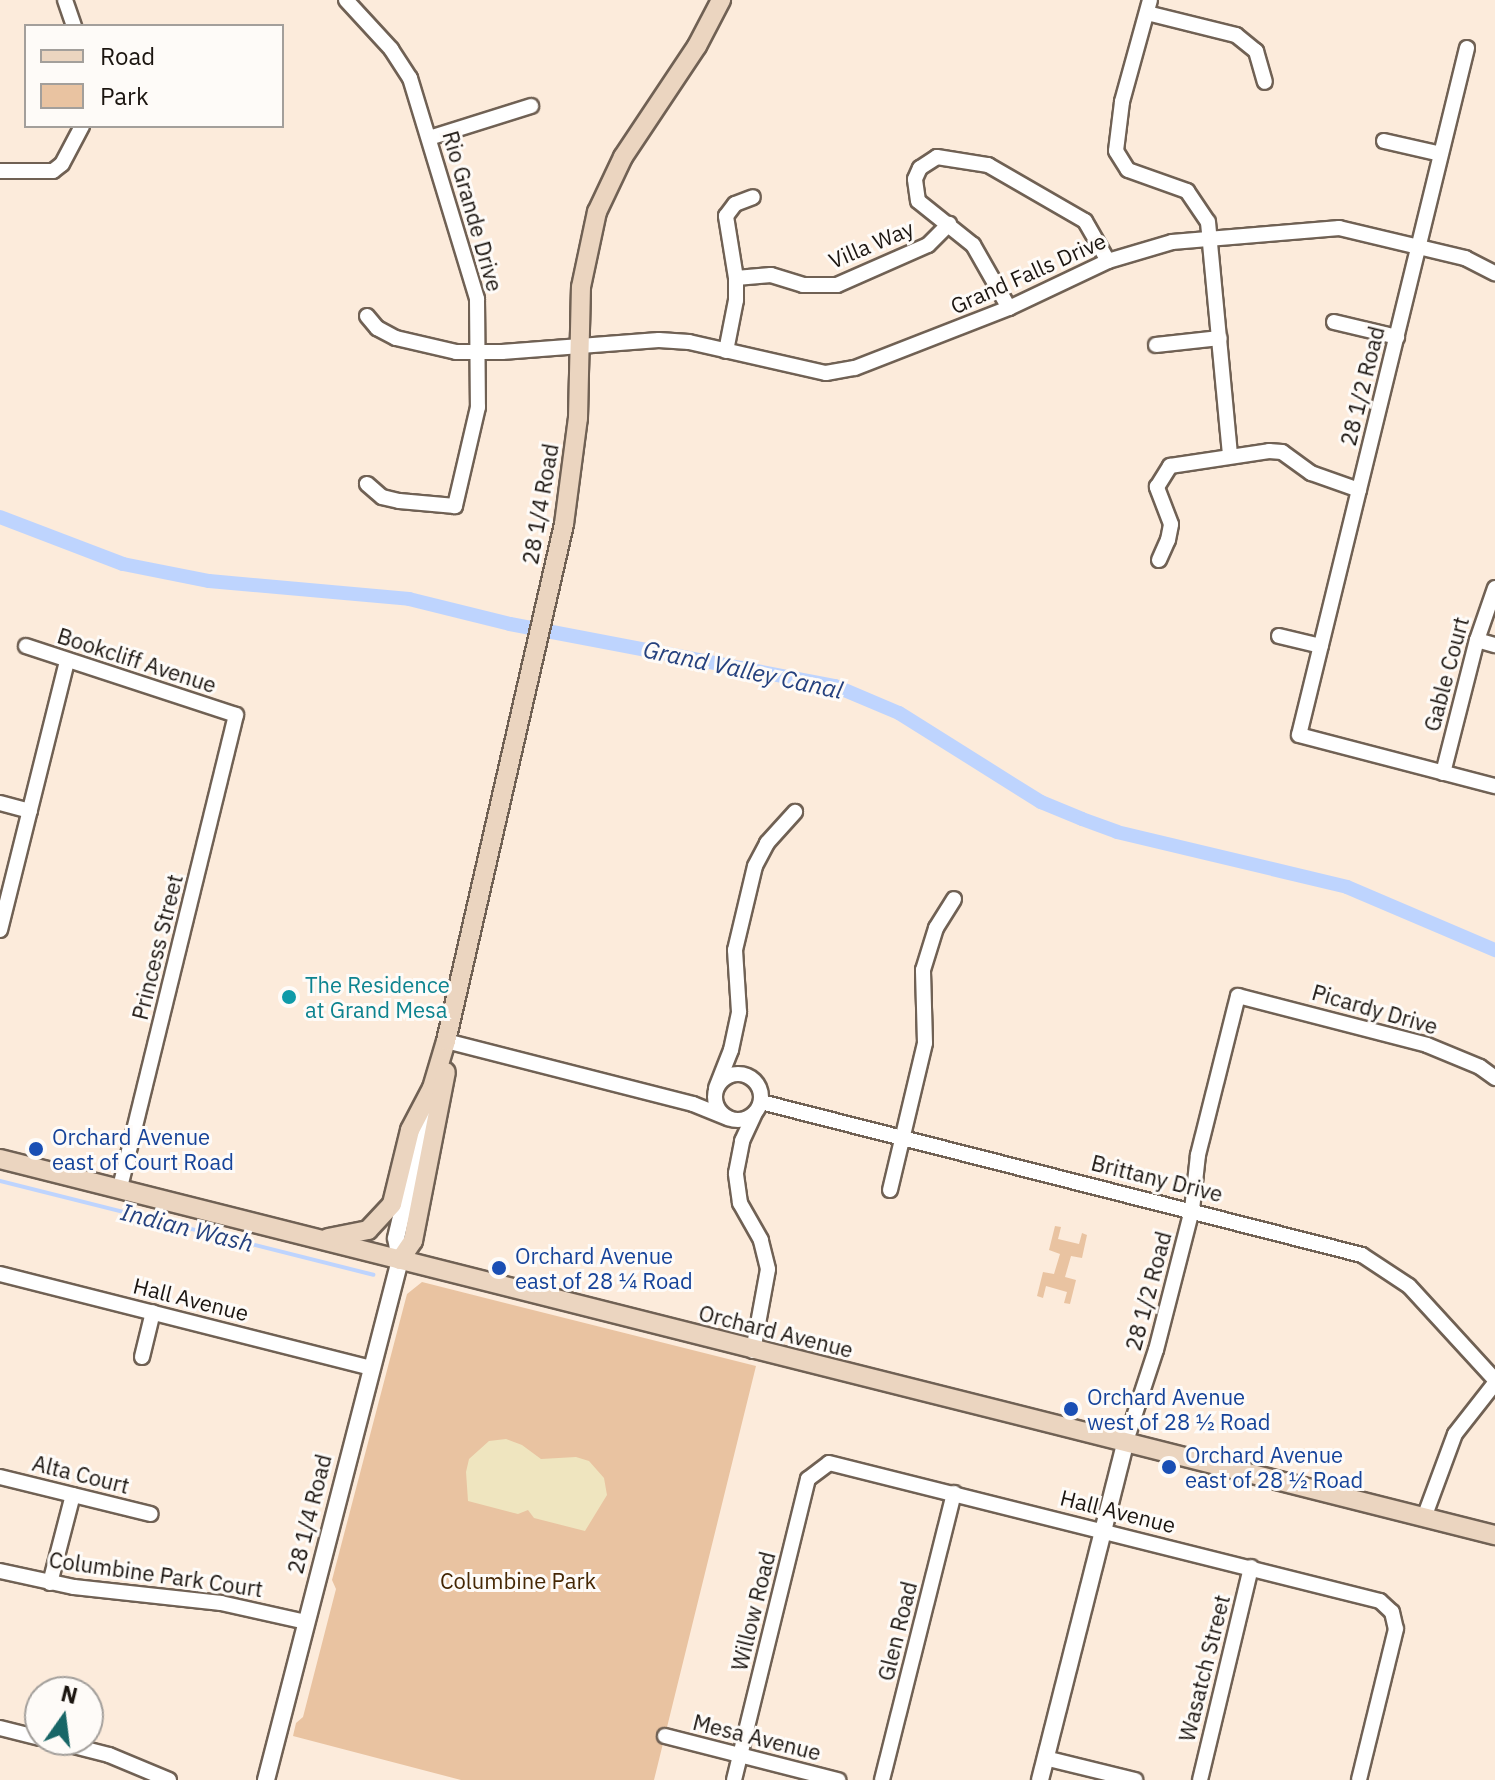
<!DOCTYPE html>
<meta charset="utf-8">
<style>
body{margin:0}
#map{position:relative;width:1495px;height:1780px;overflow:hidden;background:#fcebdb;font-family:"IBM Plex Sans",sans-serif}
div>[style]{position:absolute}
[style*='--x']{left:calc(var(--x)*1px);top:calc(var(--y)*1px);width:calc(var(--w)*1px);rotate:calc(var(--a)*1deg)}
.green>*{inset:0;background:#e9c3a1}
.sand>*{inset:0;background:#efe5bf}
.stream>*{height:4px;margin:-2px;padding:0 2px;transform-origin:2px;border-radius:2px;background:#bed4fe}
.canal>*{height:14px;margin:-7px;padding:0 7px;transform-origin:7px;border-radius:7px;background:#bed4fe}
.roads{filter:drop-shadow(2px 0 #706154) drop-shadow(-2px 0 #706154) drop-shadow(0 2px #706154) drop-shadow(0 -2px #706154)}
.minor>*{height:14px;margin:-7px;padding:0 7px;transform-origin:7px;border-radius:7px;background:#fff}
.minor>.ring{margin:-7px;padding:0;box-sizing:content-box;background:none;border:14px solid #fff;border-radius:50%}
.tertiary>*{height:16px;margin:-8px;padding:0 8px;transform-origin:8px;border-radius:8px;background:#fff}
.secondary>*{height:18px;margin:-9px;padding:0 9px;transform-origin:9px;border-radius:9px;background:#ebd5c0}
.dots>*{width:22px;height:22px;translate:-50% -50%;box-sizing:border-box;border:4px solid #fefbf8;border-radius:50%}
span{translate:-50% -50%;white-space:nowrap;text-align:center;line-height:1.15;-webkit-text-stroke:6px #fefbf8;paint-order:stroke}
.street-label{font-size:22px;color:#1b1510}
.culture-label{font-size:22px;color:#0d838f}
.left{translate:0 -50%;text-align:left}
.transit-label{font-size:22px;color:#164399}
.park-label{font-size:22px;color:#452704}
.water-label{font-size:24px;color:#25417e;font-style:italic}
.legend{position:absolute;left:24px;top:24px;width:260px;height:104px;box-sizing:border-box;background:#fefbf8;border:2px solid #a39f9b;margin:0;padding:10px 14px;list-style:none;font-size:24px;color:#1b1510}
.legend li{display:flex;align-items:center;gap:16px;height:40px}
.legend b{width:40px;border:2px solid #a39f9b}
.north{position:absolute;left:24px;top:1676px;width:80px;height:80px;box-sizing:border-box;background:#fefbf8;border:2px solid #a39f9b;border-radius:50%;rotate:14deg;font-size:22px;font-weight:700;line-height:32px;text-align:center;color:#1b1510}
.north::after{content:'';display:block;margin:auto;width:28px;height:36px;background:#186667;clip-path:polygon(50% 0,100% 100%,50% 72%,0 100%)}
</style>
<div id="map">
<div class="green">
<i style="clip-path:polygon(1055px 1226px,1061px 1227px,1058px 1239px,1079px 1244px,1082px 1233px,1087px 1235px,1082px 1258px,1071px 1256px,1065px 1277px,1076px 1280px,1070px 1304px,1064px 1303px,1067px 1292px,1046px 1286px,1043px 1298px,1037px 1296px,1043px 1272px,1054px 1274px,1060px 1254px,1049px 1250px)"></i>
<i style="clip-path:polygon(422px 1282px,756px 1366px,654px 1780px,461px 1780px,293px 1736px,296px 1723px,303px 1717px,336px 1589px,332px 1580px,407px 1294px)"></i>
</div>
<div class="sand">
<i style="clip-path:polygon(506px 1439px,522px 1445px,541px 1459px,576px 1457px,589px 1461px,604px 1478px,607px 1495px,585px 1531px,534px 1518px,528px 1510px,518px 1514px,468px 1501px,466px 1472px,469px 1459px,489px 1441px)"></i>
</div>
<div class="stream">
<i style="--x:0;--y:1181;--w:385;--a:14.1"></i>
</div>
<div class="canal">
<i style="--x:0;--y:517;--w:132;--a:20.9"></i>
<i style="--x:123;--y:564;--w:88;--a:11.2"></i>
<i style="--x:209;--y:581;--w:201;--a:5.1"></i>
<i style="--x:409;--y:599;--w:104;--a:13.9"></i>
<i style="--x:510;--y:624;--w:331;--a:10.8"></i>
<i style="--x:835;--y:686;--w:69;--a:22.9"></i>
<i style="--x:899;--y:713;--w:168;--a:32.1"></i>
<i style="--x:1041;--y:802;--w:44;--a:22.5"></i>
<i style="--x:1082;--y:819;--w:37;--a:20"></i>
<i style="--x:1117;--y:832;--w:236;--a:13.4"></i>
<i style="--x:1347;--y:887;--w:161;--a:23.1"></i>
</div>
<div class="roads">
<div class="minor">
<i style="--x:65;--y:0;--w:28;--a:71"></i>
<i style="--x:346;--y:0;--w:67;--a:47.4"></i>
<i style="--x:391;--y:49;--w:35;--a:57"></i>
<i style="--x:410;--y:78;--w:231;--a:73.1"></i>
<i style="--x:477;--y:299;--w:108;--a:89.5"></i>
<i style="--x:478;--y:407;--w:102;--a:103.1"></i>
<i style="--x:455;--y:506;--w:56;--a:-174.9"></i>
<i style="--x:399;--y:501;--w:17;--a:-167"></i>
<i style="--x:382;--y:497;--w:20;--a:-139"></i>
<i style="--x:1150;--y:0;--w:106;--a:105.4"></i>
<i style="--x:1122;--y:102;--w:49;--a:97"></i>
<i style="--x:1116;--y:151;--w:22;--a:58"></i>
<i style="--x:1128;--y:170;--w:63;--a:19.6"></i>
<i style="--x:1187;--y:191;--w:37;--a:56"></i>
<i style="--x:1208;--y:222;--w:235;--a:84.6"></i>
<i style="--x:1147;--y:13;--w:92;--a:13.9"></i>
<i style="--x:1236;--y:35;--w:26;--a:39"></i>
<i style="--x:1256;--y:51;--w:32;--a:74"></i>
<i style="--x:1467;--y:48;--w:707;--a:103.74"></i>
<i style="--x:1299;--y:735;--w:203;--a:14.6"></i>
<i style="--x:429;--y:138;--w:107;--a:-17.4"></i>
<i style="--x:1384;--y:141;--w:58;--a:12.8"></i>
<i style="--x:0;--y:171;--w:53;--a:0"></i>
<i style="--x:53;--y:171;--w:11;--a:-38"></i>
<i style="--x:62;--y:164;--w:43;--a:-62.2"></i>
<i style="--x:736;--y:278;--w:35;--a:-5"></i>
<i style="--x:771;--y:275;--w:34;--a:17"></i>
<i style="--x:803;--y:285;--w:34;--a:0"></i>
<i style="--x:837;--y:285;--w:99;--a:-23.7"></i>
<i style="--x:928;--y:245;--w:30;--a:-45"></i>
<i style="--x:1009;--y:308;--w:73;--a:-119.7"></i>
<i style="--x:973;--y:245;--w:70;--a:-141.3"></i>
<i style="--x:918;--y:201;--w:22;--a:-98"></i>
<i style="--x:915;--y:179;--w:12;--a:-66"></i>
<i style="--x:920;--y:168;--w:20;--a:-33"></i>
<i style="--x:937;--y:157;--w:52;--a:8.9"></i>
<i style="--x:988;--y:165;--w:112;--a:30"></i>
<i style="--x:1085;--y:221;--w:46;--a:60.1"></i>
<i style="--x:367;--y:316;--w:16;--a:50"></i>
<i style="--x:377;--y:328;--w:21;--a:28"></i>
<i style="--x:396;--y:338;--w:62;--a:13.1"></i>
<i style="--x:456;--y:352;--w:46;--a:0"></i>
<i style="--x:502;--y:352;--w:157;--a:-4.4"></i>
<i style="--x:659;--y:340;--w:30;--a:4"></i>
<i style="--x:689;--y:342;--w:140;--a:12.8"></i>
<i style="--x:826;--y:373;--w:29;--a:-10"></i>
<i style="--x:855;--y:368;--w:165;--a:-21.3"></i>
<i style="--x:1009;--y:308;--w:110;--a:-25.4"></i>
<i style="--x:1108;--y:261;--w:67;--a:-16.5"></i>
<i style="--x:1172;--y:242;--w:168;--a:-4.8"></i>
<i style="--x:1339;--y:228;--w:130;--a:13.4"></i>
<i style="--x:1465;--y:258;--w:34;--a:27"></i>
<i style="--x:1334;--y:322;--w:65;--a:13.4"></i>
<i style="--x:1156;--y:345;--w:64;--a:-6.2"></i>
<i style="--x:726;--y:351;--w:52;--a:-78.9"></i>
<i style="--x:736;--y:300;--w:22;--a:-90"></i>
<i style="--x:736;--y:278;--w:63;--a:-99.2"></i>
<i style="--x:726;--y:216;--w:15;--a:-53"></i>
<i style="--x:735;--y:204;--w:19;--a:-21"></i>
<i style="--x:1159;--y:560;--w:22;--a:-66"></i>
<i style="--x:1168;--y:540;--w:16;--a:-79"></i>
<i style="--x:1171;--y:524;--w:40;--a:-111"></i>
<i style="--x:1157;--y:487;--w:25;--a:-58"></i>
<i style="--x:1170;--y:466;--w:100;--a:-8.6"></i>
<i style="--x:1269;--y:451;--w:13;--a:4"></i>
<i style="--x:1282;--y:452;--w:36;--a:36"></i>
<i style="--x:1311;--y:473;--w:51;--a:19.5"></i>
<i style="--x:1279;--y:636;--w:43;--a:13.4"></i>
<i style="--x:1477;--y:640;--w:19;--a:16"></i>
<i style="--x:26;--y:646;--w:221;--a:18.2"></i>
<i style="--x:236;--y:715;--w:488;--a:103.8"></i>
<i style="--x:1443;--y:773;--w:137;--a:-75.7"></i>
<i style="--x:1477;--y:640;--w:55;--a:-70.9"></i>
<i style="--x:0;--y:803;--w:31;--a:15"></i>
<i style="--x:0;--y:930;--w:277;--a:-76"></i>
<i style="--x:446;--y:1041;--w:255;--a:14.3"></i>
<i style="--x:693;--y:1104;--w:38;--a:22"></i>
<i class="ring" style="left:715px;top:1074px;width:32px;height:32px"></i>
<i style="--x:716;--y:1088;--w:41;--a:-68.5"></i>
<i style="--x:731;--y:1050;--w:39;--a:-78"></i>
<i style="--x:739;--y:1012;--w:62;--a:-93.7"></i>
<i style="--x:735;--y:950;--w:86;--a:-76.6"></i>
<i style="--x:755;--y:866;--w:26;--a:-62"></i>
<i style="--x:767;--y:843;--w:42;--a:-47.9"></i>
<i style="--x:761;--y:1102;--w:620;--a:14.28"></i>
<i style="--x:1362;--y:1255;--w:56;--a:33.4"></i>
<i style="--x:1409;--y:1286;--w:127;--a:47.5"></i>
<i style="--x:890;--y:1190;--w:151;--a:-76.6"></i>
<i style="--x:925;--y:1043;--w:73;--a:-91.6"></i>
<i style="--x:923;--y:970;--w:44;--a:-72.8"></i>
<i style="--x:936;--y:928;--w:34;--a:-58"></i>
<i style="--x:0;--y:1274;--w:383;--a:14.2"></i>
<i style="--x:753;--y:1351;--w:83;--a:-79.6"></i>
<i style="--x:768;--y:1269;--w:30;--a:-104"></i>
<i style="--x:761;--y:1240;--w:43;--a:-119.6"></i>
<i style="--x:740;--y:1203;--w:30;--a:-98"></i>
<i style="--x:736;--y:1173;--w:33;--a:-79"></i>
<i style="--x:742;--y:1141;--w:31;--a:-65"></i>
<i style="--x:142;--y:1357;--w:46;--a:-76.3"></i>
<i style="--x:1126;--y:1441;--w:96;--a:-71.8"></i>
<i style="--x:1156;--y:1350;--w:145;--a:-75.6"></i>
<i style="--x:1192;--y:1210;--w:55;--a:-83.8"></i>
<i style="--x:1198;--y:1155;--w:164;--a:-75.9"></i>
<i style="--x:1238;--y:996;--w:195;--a:14.5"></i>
<i style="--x:1427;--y:1045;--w:57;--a:22.5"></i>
<i style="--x:1480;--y:1067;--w:19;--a:36"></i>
<i style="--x:0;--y:1477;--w:155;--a:13.8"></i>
<i style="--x:1425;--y:1515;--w:86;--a:-69.7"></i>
<i style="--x:1455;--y:1434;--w:65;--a:-51.9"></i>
<i style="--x:0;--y:1571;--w:76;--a:12.2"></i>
<i style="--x:74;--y:1587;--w:148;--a:6.2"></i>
<i style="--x:221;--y:1603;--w:87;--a:12.6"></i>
<i style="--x:50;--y:1583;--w:91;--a:-75.4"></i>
<i style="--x:0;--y:1728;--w:41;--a:14"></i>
<i style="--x:665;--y:1736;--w:179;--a:14.3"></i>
<i style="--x:50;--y:1740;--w:61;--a:14.3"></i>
<i style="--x:109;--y:1755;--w:65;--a:22.6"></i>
<i style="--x:1045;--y:1758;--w:93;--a:13.7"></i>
<i style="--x:734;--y:1780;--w:310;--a:-76.2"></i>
<i style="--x:808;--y:1479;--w:26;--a:-37"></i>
<i style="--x:829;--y:1463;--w:568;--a:14.06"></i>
<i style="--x:1380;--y:1601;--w:16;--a:43"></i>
<i style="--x:1392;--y:1612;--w:17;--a:77"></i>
<i style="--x:1396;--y:1629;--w:155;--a:103.8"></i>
<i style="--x:882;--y:1780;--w:296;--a:-75.9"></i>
<i style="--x:1200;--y:1780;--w:219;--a:-76.5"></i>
</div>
<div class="tertiary">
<i style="--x:266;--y:1780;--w:537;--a:-75.55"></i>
<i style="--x:400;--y:1260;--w:22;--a:-100"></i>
<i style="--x:396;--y:1238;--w:139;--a:-76.7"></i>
<i style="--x:1040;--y:1780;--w:350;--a:-75.8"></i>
</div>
<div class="secondary">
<i style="--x:0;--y:1159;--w:1542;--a:14.12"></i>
<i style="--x:328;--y:1238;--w:41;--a:-11.3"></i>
<i style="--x:368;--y:1230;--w:35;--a:-47"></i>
<i style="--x:392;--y:1204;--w:76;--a:-76.3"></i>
<i style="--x:410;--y:1130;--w:47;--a:-62.4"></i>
<i style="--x:432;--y:1088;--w:49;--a:-73.4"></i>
<i style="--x:446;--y:1041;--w:530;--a:-77.14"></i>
<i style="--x:564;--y:524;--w:107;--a:-82.5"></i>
<i style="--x:578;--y:418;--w:131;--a:-88.7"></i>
<i style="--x:581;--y:287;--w:77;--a:-78"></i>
<i style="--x:597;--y:212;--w:61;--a:-64.7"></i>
<i style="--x:623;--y:157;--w:133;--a:-56.3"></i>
<i style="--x:697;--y:46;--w:52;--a:-62.4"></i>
<i style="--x:400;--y:1260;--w:23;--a:-56"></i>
<i style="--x:413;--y:1241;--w:172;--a:-79"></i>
</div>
</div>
<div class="dots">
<i style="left:289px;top:997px;background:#0f9aa8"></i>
<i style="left:36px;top:1149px;background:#1a4fb4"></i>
<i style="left:499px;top:1268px;background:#1a4fb4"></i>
<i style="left:1071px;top:1409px;background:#1a4fb4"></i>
<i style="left:1169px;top:1467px;background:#1a4fb4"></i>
</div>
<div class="street-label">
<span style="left:473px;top:211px;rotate:74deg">Rio Grande Drive</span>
<span style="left:871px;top:244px;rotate:-23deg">Villa Way</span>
<span style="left:1028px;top:273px;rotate:-24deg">Grand Falls Drive</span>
<span style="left:1362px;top:386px;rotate:-76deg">28 1/2 Road</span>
<span style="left:540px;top:504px;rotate:-80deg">28 1/4 Road</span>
<span style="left:137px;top:660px;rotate:18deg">Bookcliff Avenue</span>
<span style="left:1446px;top:674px;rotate:-75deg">Gable Court</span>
<span style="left:157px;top:947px;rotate:-76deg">Princess Street</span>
<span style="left:1375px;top:1009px;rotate:16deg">Picardy Drive</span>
<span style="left:1157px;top:1178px;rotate:14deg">Brittany Drive</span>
<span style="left:1148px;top:1291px;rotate:-75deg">28 1/2 Road</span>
<span style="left:191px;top:1299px;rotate:14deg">Hall Avenue</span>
<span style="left:776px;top:1331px;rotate:14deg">Orchard Avenue</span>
<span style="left:81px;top:1474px;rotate:14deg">Alta Court</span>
<span style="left:1118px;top:1511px;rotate:14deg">Hall Avenue</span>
<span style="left:309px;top:1514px;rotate:-76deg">28 1/4 Road</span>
<span style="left:156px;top:1574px;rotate:8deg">Columbine Park Court</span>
<span style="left:753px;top:1611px;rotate:-76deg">Willow Road</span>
<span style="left:897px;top:1631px;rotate:-76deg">Glen Road</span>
<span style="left:1204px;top:1668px;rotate:-76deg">Wasatch Street</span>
<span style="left:757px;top:1737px;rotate:14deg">Mesa Avenue</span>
</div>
<div class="culture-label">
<span class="left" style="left:305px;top:997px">The Residence<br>at Grand Mesa</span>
</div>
<div class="transit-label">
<span class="left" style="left:52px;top:1149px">Orchard Avenue<br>east of Court Road</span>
<span class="left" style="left:515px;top:1268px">Orchard Avenue<br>east of 28 ¼ Road</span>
<span class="left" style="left:1087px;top:1409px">Orchard Avenue<br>west of 28 ½ Road</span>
<span class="left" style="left:1185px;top:1467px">Orchard Avenue<br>east of 28 ½ Road</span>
</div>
<div class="park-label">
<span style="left:518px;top:1581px">Columbine Park</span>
</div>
<div class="water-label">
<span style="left:743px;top:670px;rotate:12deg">Grand Valley Canal</span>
<span style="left:187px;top:1228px;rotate:14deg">Indian Wash</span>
</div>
<ul class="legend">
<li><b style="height:10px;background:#ebd5c0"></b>Road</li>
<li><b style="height:22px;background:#e9c3a1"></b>Park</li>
</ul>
<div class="north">N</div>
</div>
